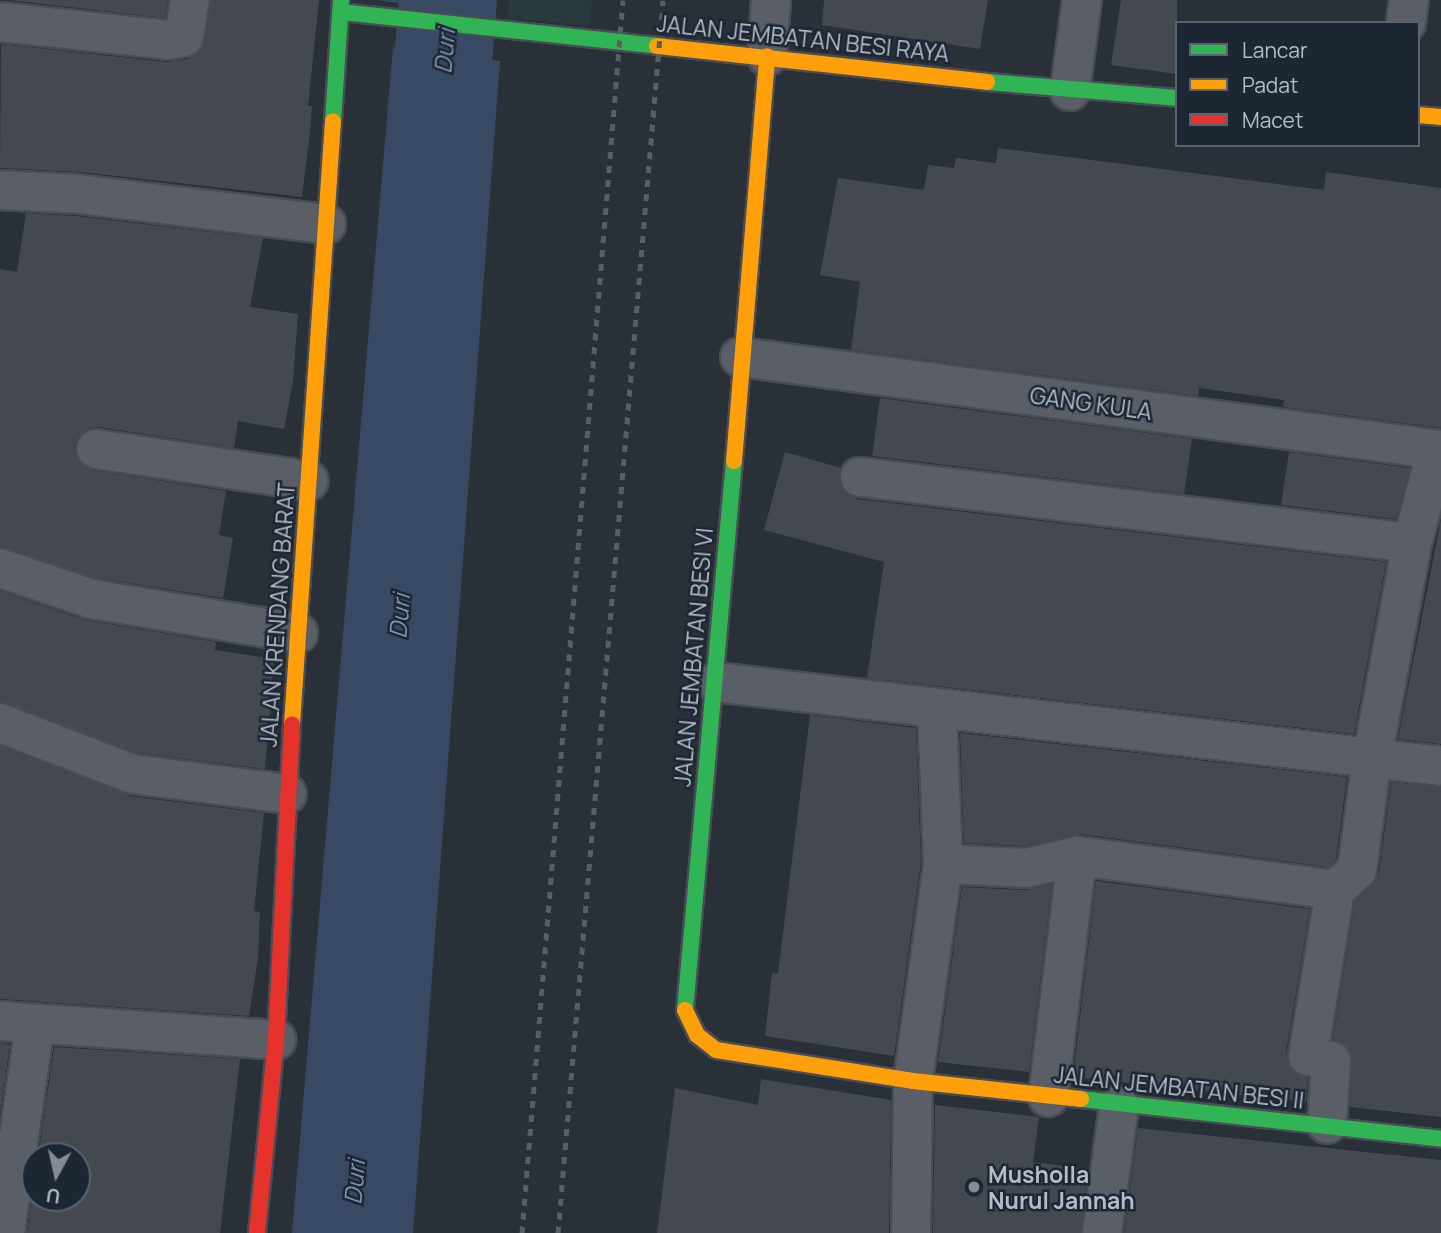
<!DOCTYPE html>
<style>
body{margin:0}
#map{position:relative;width:1441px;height:1233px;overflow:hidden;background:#2a3038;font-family:Manrope,sans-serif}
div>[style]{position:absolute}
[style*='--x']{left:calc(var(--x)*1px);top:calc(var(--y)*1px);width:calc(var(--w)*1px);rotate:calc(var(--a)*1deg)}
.green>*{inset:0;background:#273a3e}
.water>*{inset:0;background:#384963}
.river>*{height:98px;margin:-49px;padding:0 49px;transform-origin:49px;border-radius:49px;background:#384963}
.building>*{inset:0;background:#444950}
.roads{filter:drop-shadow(2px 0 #484c53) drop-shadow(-2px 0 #484c53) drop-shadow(0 2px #484c53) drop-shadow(0 -2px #484c53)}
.street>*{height:38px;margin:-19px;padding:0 19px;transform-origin:19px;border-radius:19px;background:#5a5e66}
.fast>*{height:16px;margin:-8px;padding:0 8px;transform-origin:8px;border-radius:8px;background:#30b455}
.slow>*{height:16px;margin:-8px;padding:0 8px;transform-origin:8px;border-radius:8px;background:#ff9f0a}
.jam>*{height:16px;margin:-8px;padding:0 8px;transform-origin:8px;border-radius:8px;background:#e5322d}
.rail>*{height:5px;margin-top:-2.5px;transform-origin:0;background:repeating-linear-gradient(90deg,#595d64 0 7px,transparent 0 14px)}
.dots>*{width:19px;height:19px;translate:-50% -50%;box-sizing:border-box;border:4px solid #1d2633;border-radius:50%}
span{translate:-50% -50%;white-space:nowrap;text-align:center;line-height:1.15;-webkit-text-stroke:5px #1d2633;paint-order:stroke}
.street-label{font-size:23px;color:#b4bcc9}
.poi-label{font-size:23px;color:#b4bcc9;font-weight:700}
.left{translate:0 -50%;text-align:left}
.water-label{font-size:24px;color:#7c92b1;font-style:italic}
.legend{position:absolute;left:1175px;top:21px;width:245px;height:126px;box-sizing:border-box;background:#1d2633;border:2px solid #59626f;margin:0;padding:9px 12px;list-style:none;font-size:21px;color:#b4bcc9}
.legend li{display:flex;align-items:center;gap:14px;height:35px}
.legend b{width:35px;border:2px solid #59626f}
.north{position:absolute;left:21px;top:1142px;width:70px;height:70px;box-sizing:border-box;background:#1d2633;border:2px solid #59626f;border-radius:50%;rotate:188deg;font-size:19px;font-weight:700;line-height:28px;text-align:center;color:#b4bcc9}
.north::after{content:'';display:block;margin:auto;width:24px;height:32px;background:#848b96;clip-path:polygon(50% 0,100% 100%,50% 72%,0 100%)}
</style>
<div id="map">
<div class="green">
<i style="clip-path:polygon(509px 0,592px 0,590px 26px,508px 18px)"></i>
</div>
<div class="water">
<i style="clip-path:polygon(377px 0,489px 0,488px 18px)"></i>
<i style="clip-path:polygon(393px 47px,500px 61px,413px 1233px,292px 1233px)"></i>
</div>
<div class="river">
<i style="--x:433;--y:189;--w:190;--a:-85.5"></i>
</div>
<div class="building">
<i style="clip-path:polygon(8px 0,168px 0,165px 18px)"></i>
<i style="clip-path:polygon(211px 0,319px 0,308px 106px,312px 106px,310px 132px,302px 197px,81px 172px,0 168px,1px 44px,166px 62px,188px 59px,199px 53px,205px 41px)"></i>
<i style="clip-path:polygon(824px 0,988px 0,980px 49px,822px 25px)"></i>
<i style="clip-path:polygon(1121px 0,1177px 0,1177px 74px,1111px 65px)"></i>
<i style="clip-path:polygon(998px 148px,1324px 190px,1326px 172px,1441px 188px,1441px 428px,1283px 407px,1284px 400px,1199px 388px,1198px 396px,851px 350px,860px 282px,820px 275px,838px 178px,924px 190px,928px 165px,954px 168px,956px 158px,996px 163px)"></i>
<i style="clip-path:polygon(26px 213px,76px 216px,263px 238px,250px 307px,298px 314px,293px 381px,284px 429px,238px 421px,234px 448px,99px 427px,89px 428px,79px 435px,74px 446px,76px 458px,83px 466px,92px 470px,226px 491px,219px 535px,233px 538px,223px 598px,97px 578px,0 547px,0 269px,17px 272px)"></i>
<i style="clip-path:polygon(880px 398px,1192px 439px,1184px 494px,872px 456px)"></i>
<i style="clip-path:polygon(785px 452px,841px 468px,840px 486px,847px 495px,857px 499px,1386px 562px,1354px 734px,867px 678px,884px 562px,764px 530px)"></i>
<i style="clip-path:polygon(1289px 452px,1410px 468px,1396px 519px,1281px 505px)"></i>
<i style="clip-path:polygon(1441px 519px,1441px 744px,1398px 739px)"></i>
<i style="clip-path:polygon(0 591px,85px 620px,216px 642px,215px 650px,274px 659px,265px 769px,138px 753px,0 702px)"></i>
<i style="clip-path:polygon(810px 715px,916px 728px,921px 863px,894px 1056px,765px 1036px,772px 973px,778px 974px)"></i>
<i style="clip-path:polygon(960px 733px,1347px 777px,1336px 859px,1328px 867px,1080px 834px,1024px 846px,964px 843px)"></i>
<i style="clip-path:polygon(0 746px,130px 796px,264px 813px,254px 911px,260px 912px,258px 958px,249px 1016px,0 999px)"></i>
<i style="clip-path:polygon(1391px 782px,1441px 787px,1441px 1117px,1350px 1107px,1351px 1053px,1344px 1044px,1333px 1039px,1355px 901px,1372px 886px,1379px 873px)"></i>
<i style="clip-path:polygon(1096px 881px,1310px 909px,1286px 1053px,1293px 1072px,1308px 1078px,1306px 1102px,1073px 1077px)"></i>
<i style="clip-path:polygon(1052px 884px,1029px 1072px,938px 1062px,962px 887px,1025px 890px)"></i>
<i style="clip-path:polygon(0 1043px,10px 1044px,0 1114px)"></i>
<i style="clip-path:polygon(54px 1047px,240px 1059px,220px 1233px,27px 1233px,35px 1178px,35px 1198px,77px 1198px,77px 1156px,38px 1156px)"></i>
<i style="clip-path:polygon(761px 1079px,891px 1100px,889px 1233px,657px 1233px,675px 1088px,758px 1105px)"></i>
<i style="clip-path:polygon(935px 1105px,1039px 1117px,1033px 1162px,1088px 1169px,1081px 1233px,933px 1233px)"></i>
<i style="clip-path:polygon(1138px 1128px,1441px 1160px,1441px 1233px,1124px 1233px)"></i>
</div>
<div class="roads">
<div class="street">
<i style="--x:0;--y:22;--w:169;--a:6.1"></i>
<i style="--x:168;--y:40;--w:16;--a:-11"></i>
<i style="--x:184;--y:37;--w:37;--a:-81"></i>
<i style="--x:1406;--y:23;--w:23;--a:-83"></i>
<i style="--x:767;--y:56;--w:56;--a:-85.9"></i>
<i style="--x:1070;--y:91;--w:92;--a:-82.5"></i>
<i style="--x:0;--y:190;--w:78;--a:2.9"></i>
<i style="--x:78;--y:194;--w:250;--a:6.9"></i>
<i style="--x:740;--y:357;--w:707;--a:7.56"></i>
<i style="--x:96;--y:449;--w:215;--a:8.5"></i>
<i style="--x:860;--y:477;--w:556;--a:6.82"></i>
<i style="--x:1412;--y:543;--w:219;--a:100.5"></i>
<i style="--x:1372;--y:758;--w:113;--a:97.6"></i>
<i style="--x:1357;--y:870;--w:30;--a:138"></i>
<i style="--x:1335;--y:890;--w:168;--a:99.2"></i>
<i style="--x:1308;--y:1056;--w:24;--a:12"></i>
<i style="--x:1331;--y:1061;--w:63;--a:93.6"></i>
<i style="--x:1412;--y:543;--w:96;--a:-75"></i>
<i style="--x:0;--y:568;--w:97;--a:18.6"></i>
<i style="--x:92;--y:599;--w:209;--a:9.4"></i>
<i style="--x:716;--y:682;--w:223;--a:6.7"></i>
<i style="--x:0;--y:723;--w:142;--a:21"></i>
<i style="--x:133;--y:774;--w:155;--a:7.4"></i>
<i style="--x:943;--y:864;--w:83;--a:2.8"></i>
<i style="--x:1026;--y:868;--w:52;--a:-13.2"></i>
<i style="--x:0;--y:1021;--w:277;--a:3.9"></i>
<i style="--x:1048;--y:1097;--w:243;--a:-83.1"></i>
<i style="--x:1077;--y:856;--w:260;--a:7.5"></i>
<i style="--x:5;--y:1233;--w:211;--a:-81.8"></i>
<i style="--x:911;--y:1233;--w:152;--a:-89.2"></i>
<i style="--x:913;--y:1081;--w:219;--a:-82.1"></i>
<i style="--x:943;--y:864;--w:156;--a:-92.2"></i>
<i style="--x:937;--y:708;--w:507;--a:6.56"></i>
<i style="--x:1102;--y:1233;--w:129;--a:-82.4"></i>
</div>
<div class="fast">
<i style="--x:341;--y:12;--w:318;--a:6.1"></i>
<i style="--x:987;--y:82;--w:191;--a:4.8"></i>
<i style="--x:333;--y:121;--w:121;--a:-86.2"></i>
<i style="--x:685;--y:1010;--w:551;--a:-84.9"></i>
<i style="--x:1081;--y:1099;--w:362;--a:6.3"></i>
</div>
<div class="slow">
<i style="--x:657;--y:46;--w:332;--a:6.2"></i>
<i style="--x:1418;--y:115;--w:23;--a:5"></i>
<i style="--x:734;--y:461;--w:406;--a:-85.3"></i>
<i style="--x:292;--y:724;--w:604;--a:-86.11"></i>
<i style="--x:685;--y:1010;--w:28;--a:64"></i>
<i style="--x:697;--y:1035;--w:24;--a:38"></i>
<i style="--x:716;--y:1050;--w:199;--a:8.9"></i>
<i style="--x:913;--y:1081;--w:169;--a:6.1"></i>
</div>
<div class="jam">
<i style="--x:257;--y:1233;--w:194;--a:-84.4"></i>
<i style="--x:276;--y:1040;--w:316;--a:-87.1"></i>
</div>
</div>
<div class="rail">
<i style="--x:522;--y:1233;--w:1237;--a:-85.32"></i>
<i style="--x:558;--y:1233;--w:1237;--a:-85.13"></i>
</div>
<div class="dots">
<i style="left:974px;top:1187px;background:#848b96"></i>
</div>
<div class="street-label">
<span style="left:803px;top:38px;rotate:6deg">JALAN JEMBATAN BESI RAYA</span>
<span style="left:1091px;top:403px;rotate:8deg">GANG KULA</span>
<span style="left:277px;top:615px;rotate:-86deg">JALAN KRENDANG BARAT</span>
<span style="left:693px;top:657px;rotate:-85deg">JALAN JEMBATAN BESI VI</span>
<span style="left:1179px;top:1087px;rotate:6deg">JALAN JEMBATAN BESI II</span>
</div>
<div class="poi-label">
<span class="left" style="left:988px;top:1187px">Musholla<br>Nurul Jannah</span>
</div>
<div class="water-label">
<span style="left:444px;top:51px;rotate:-85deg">Duri</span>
<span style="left:399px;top:616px;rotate:-85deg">Duri</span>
<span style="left:354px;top:1182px;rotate:-85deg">Duri</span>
</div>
<ul class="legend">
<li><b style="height:9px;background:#30b455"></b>Lancar</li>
<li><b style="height:9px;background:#ff9f0a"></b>Padat</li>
<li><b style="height:9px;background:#e5322d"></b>Macet</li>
</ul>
<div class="north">U</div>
</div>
